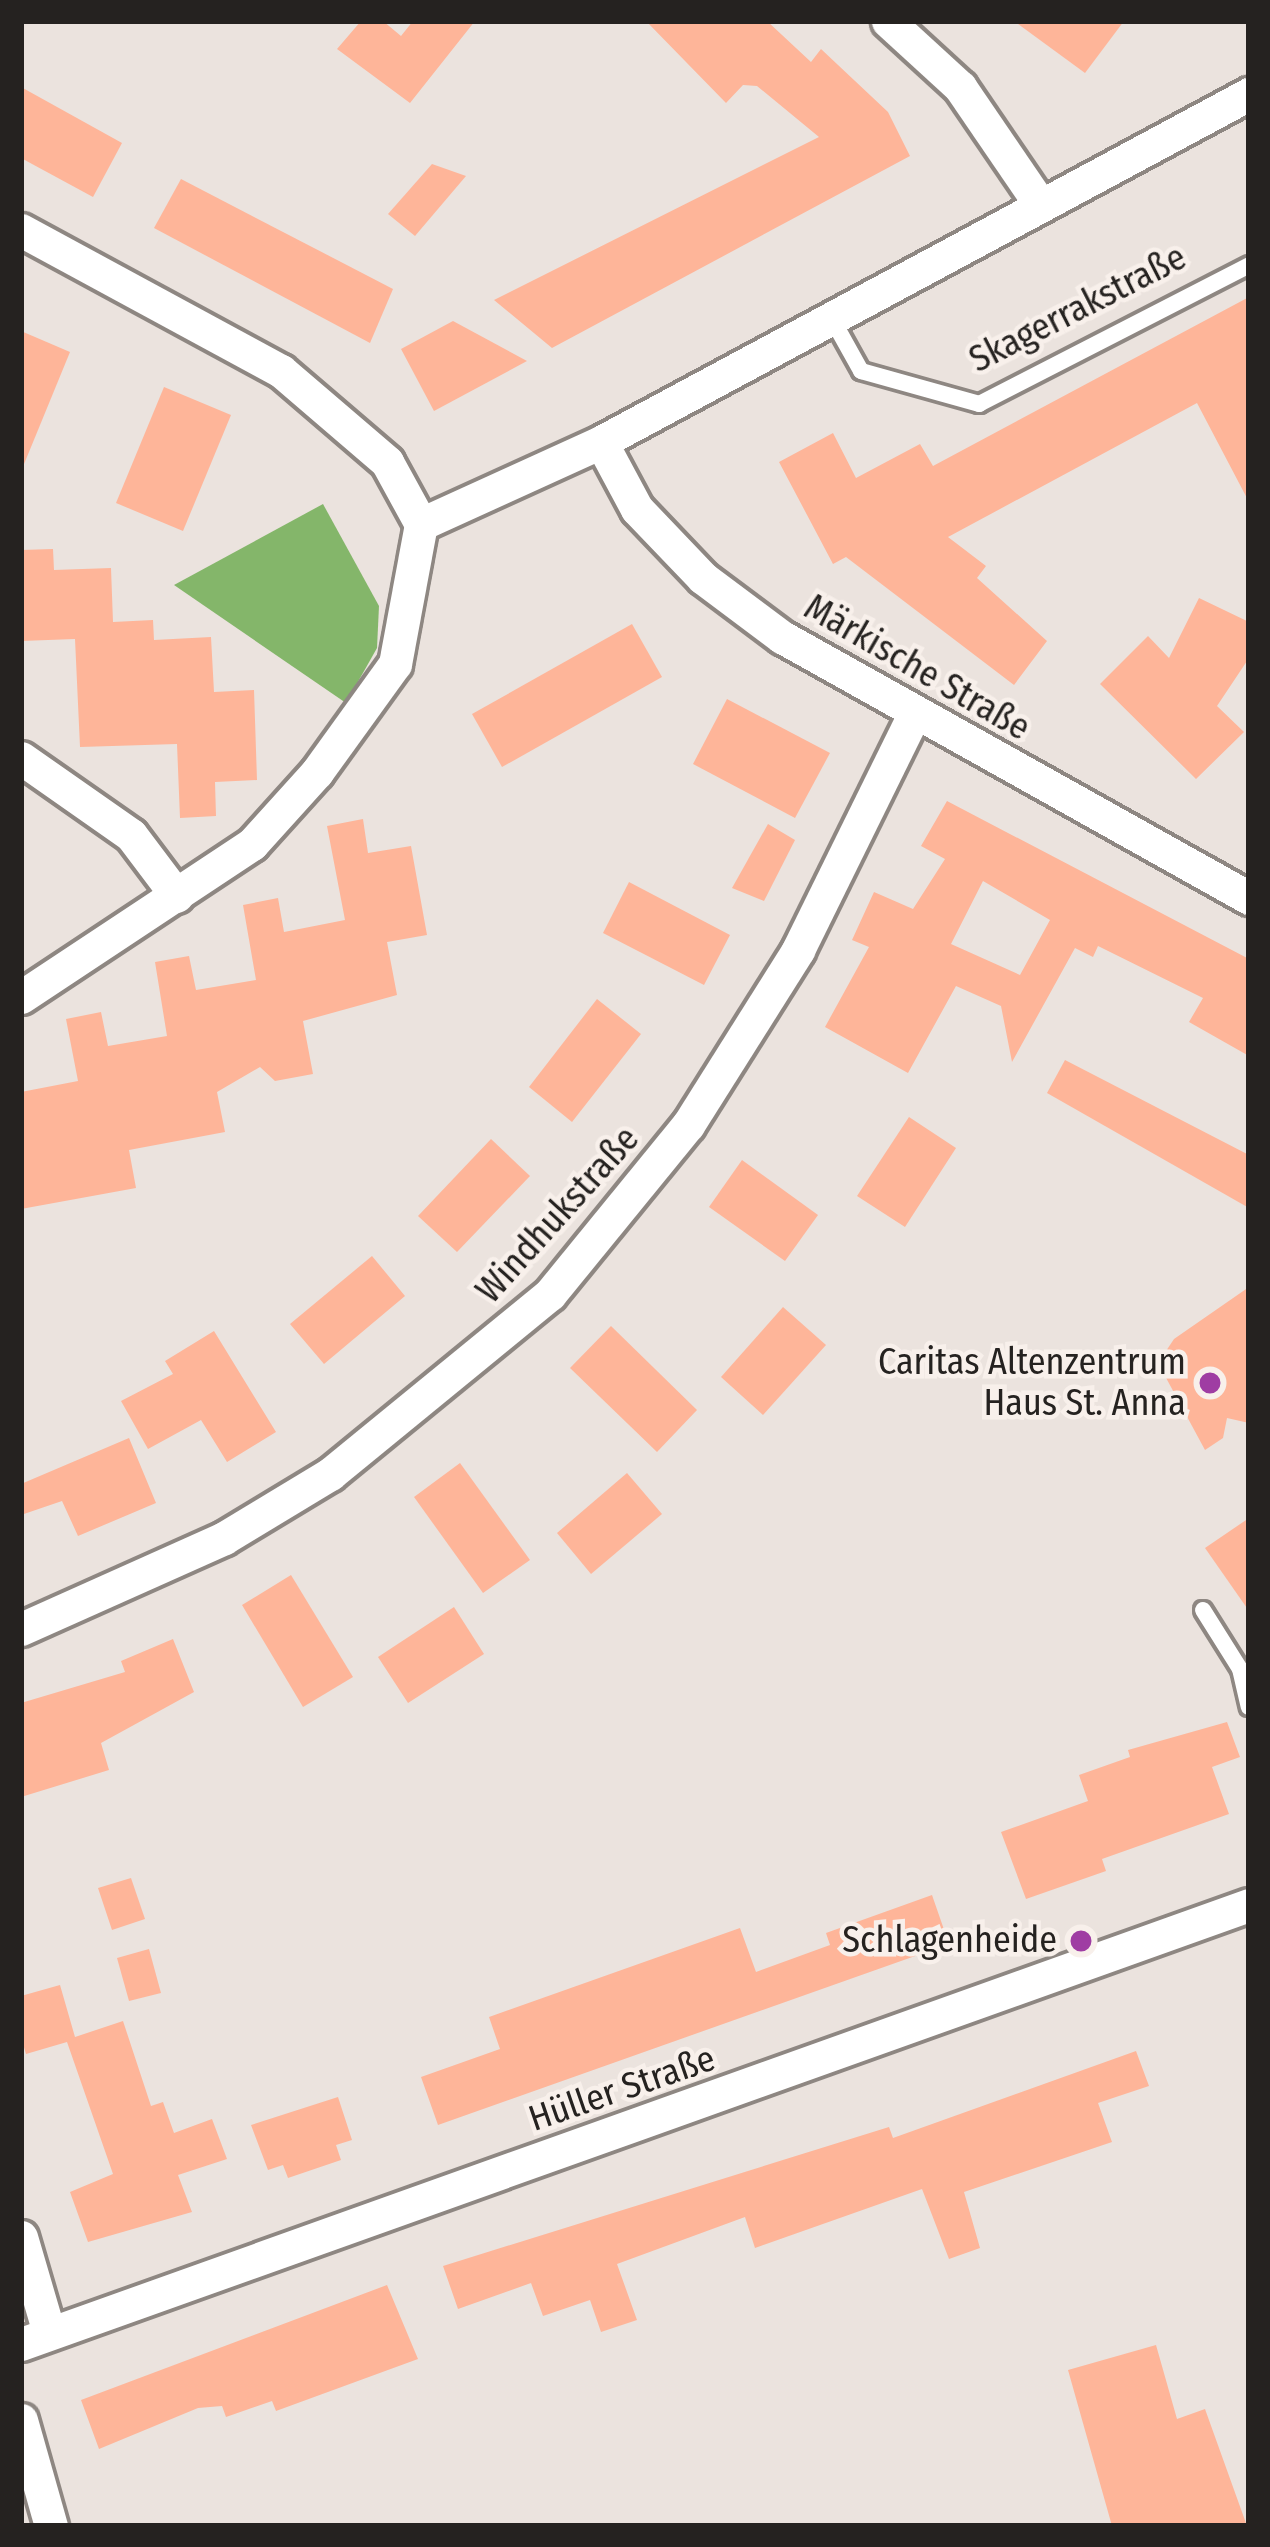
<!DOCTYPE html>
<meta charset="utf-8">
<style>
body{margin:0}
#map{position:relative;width:1270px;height:2547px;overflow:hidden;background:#ebe3de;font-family:"Fira Sans Condensed",sans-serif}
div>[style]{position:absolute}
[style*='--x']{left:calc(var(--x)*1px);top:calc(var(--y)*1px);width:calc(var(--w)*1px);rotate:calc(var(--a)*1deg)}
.forest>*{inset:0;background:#84b66a}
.building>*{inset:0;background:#feb599}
.roads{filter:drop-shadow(3px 0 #8e8782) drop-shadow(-3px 0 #8e8782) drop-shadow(0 3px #8e8782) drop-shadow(0 -3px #8e8782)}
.lane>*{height:16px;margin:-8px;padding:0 8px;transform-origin:8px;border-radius:8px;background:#fff}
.street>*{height:33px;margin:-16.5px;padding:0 16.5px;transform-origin:16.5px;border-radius:16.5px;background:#fff}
.dots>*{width:33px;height:33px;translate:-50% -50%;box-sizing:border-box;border:6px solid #f8f0eb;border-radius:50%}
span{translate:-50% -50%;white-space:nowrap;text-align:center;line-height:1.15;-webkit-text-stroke:9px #f8f0eb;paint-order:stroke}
.street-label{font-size:36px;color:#252220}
.poi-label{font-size:36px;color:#252220}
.right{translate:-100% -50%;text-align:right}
.frame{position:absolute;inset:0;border:24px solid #252220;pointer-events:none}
</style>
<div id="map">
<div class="forest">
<i style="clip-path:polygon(323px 504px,379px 606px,377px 648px,346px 703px,174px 585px)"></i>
</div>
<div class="building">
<i style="clip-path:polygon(361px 21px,383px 21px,401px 36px,413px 21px,475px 21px,410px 103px,337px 49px)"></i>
<i style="clip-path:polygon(646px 21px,767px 21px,811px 62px,821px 49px,888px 112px,910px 156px,552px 348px,494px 300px,819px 137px,757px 86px,743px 85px,726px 103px)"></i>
<i style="clip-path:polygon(1014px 21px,1124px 21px,1085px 73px)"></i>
<i style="clip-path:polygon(21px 87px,122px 143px,93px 197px,21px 158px)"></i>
<i style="clip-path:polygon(432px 164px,466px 176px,415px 236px,388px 214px)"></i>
<i style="clip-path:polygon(181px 179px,393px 289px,370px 343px,154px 228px)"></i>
<i style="clip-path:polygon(1249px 297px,1249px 502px,1197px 403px,948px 537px,986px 566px,977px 578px,1047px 641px,1014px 685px,846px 557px,833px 564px,779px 462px,833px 433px,856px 478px,920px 444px,933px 466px)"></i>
<i style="clip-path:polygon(453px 321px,527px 361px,434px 411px,401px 349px)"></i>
<i style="clip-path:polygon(21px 331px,70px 352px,22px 469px,21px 468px)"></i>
<i style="clip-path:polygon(164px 387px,231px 415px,183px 531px,116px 503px)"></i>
<i style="clip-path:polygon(53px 549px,54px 570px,111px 568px,113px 622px,153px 620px,154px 640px,211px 637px,214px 692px,254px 690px,257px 780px,215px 782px,216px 816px,180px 818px,177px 744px,80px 747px,75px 639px,21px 641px,21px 550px)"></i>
<i style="clip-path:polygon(1199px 598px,1249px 622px,1249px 658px,1217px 706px,1244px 732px,1196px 779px,1100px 684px,1148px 636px,1169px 658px)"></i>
<i style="clip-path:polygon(632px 624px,662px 677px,502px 767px,472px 714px)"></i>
<i style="clip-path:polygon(727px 699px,830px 753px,795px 818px,693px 764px)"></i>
<i style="clip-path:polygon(evenodd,947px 801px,1249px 959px,1249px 1056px,1189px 1022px,1203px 998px,1098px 946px,1093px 957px,1075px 948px,1012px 1062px,1001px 1006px,956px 986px,908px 1073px,825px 1027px,869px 947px,852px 940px,874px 892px,913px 909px,945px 859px,921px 846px,947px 801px,983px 881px,1050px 920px,1020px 975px,951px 944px,983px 881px)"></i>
<i style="clip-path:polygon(363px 819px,368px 853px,411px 846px,427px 935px,387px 942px,397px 995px,303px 1021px,313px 1074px,275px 1081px,260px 1067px,217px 1092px,225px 1132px,129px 1150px,136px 1188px,21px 1209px,21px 1092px,78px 1081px,66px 1019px,101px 1012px,108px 1046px,167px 1036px,155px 962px,189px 956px,196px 990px,256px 980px,243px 905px,278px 898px,284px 932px,345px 920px,327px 826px)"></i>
<i style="clip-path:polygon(768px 824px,795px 840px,764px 901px,732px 888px)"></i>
<i style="clip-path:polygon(629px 882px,730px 935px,704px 985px,603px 933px)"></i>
<i style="clip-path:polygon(597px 999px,641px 1034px,572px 1122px,529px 1087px)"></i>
<i style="clip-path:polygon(1065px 1060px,1249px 1155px,1249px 1208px,1047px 1093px)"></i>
<i style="clip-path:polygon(909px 1117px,956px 1148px,905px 1227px,857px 1196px)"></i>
<i style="clip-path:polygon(491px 1139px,530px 1176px,457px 1252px,418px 1216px)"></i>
<i style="clip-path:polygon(742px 1160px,818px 1215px,785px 1261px,709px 1207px)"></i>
<i style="clip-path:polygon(372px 1256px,405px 1296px,324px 1364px,290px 1324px)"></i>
<i style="clip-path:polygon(1249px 1287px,1249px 1423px,1227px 1418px,1223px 1438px,1205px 1450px,1158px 1363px,1174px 1339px)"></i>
<i style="clip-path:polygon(783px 1307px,826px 1345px,763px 1415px,721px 1377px)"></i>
<i style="clip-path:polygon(611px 1326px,697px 1410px,657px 1452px,570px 1368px)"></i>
<i style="clip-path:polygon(214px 1331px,276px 1432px,227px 1462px,201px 1420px,148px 1449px,121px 1401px,173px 1374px,165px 1361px)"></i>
<i style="clip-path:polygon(129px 1438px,156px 1503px,78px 1536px,62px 1501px,21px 1515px,21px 1484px)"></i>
<i style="clip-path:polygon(460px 1463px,530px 1560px,483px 1593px,414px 1497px)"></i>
<i style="clip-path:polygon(627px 1473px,662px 1514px,591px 1574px,557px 1533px)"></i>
<i style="clip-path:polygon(1249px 1518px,1249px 1611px,1205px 1548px)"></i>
<i style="clip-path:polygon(291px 1575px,353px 1677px,303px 1707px,242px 1605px)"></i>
<i style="clip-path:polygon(454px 1607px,484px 1654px,408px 1703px,378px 1657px)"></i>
<i style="clip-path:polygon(173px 1639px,194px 1692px,101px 1743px,109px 1770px,21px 1797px,21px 1703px,125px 1672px,121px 1661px)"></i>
<i style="clip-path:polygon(1227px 1722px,1240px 1757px,1212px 1767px,1229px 1814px,1102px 1859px,1106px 1871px,1026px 1899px,1001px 1832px,1088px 1801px,1079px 1775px,1130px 1757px,1128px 1750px)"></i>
<i style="clip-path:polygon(131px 1878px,145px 1919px,112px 1930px,98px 1888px)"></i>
<i style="clip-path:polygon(932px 1895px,949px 1944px,438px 2125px,421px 2077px,500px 2049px,489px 2017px,740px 1928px,756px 1972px,830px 1945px,826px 1933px)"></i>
<i style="clip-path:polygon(149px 1949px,161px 1993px,129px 2001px,117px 1958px)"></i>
<i style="clip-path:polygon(60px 1985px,75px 2037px,123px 2021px,151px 2106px,163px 2102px,174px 2133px,212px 2119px,227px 2159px,178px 2175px,192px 2212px,88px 2242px,70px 2192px,113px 2174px,67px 2042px,26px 2054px,21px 2037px,21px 1996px)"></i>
<i style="clip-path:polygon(1136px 2051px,1149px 2086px,1098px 2103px,1112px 2142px,964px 2192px,980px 2248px,949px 2259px,922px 2189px,755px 2248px,745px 2217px,617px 2264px,637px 2320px,601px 2332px,590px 2300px,543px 2316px,531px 2283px,458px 2309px,443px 2266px,889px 2127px,893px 2138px)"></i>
<i style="clip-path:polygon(338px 2097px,352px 2140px,336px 2145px,341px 2160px,288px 2178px,283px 2165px,268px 2170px,251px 2125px)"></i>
<i style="clip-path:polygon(387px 2285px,418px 2359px,276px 2411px,272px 2401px,226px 2417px,222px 2406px,198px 2408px,99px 2449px,81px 2400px)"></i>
<i style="clip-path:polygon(1156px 2345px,1177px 2419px,1205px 2409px,1247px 2526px,1112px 2526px,1068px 2370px)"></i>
</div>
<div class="roads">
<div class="lane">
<i style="--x:831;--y:317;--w:62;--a:60.9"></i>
<i style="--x:861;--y:371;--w:123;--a:15.6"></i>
<i style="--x:979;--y:404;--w:304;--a:-27.2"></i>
<i style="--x:1203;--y:1610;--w:70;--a:57.9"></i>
<i style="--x:1240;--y:1669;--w:39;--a:77"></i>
</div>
<div class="street">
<i style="--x:888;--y:21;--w:98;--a:42.5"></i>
<i style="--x:960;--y:87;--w:140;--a:55.7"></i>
<i style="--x:21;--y:230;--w:296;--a:28.5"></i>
<i style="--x:281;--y:371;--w:140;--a:40.6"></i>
<i style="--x:387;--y:462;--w:71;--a:61.3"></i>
<i style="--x:601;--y:442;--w:76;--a:61.8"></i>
<i style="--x:637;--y:509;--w:95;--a:46.3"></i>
<i style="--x:703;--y:578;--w:99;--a:36.8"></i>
<i style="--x:782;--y:637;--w:535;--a:29.2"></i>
<i style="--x:421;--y:524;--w:198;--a:-24.5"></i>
<i style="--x:601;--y:442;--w:736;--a:-28.24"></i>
<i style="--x:21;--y:758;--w:134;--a:35"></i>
<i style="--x:131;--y:835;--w:76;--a:53"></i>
<i style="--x:21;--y:997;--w:277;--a:-33.5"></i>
<i style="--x:252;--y:844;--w:97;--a:-47.9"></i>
<i style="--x:317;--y:772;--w:133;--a:-54.2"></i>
<i style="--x:395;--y:664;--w:142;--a:-79.5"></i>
<i style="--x:21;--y:1629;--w:222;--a:-24.1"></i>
<i style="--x:224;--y:1538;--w:124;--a:-31.1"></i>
<i style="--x:330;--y:1474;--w:284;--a:-39.3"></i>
<i style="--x:550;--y:1294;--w:218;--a:-50.8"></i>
<i style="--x:688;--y:1125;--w:207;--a:-57.8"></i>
<i style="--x:798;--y:950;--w:263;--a:-63.8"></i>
<i style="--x:21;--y:2237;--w:100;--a:73.7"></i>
<i style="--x:21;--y:2344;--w:1304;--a:-19.67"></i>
<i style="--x:21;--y:2420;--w:110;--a:74.2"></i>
</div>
</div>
<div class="dots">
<i style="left:1210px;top:1383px;background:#9f3da3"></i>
<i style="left:1081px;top:1941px;background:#9f3da3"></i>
</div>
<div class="street-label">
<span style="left:1078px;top:309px;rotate:-27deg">Skagerrakstraße</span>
<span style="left:917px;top:668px;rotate:30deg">Märkische Straße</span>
<span style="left:558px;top:1215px;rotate:-48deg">Windhukstraße</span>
<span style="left:622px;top:2089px;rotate:-19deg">Hüller Straße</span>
</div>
<div class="poi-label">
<span class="right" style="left:1186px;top:1383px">Caritas Altenzentrum<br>Haus St. Anna</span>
<span class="right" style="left:1057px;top:1941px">Schlagenheide</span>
</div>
<div class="frame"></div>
</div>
